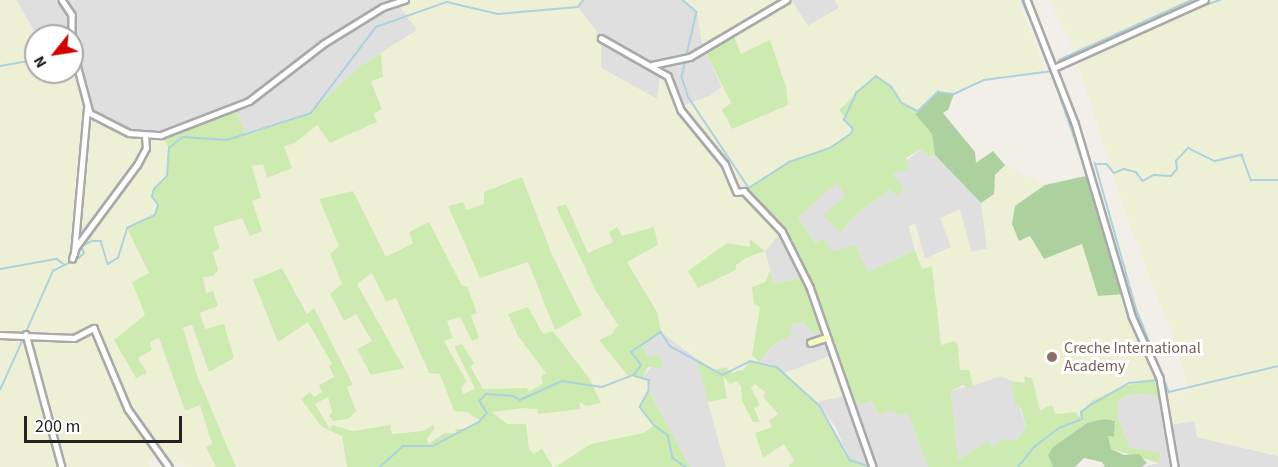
<!DOCTYPE html>
<style>
body{margin:0}
#map{position:relative;width:1278px;height:467px;overflow:hidden;background:#f2efe9;font-family:"Source Sans 3",sans-serif}
div>[style]{position:absolute}
[style*='--x']{left:calc(var(--x)*1px);top:calc(var(--y)*1px);width:calc(var(--w)*1px);rotate:calc(var(--a)*1deg)}
.residential>*{inset:0;background:#e0dfdf}
.farmland>*{inset:0;background:#eef0d5}
.grass>*{inset:0;background:#cdebb0}
.forest>*{inset:0;background:#add19e}
.stream>*{height:1.5px;margin:-0.75px;padding:0 0.75px;transform-origin:0.75px;border-radius:0.75px;background:#aad3df}
.roads{filter:drop-shadow(2px 0 #a9a9a9) drop-shadow(-2px 0 #a9a9a9) drop-shadow(0 2px #a9a9a9) drop-shadow(0 -2px #a9a9a9)}
.street>*{height:4.5px;margin:-2.25px;padding:0 2.25px;transform-origin:2.25px;border-radius:2.25px;background:#fff}
.secondary>*{height:6px;margin:-3px;padding:0 3px;transform-origin:3px;border-radius:3px;background:#f7fabf}
.dots>*{width:16px;height:16px;translate:-50% -50%;box-sizing:border-box;border:3px solid #fff;border-radius:50%}
span{translate:-50% -50%;white-space:nowrap;text-align:center;line-height:1.15;-webkit-text-stroke:6px #fff;paint-order:stroke}
.education-label{font-size:16px;color:#785e54}
.left{translate:0 -50%;text-align:left}
.north{position:absolute;left:24px;top:24px;width:60px;height:60px;box-sizing:border-box;background:#fff;border:2px solid #a7a7a7;border-radius:50%;rotate:240deg;font-size:16px;font-weight:700;line-height:24px;text-align:center;color:#222}
.north::after{content:'';display:block;margin:auto;width:21px;height:27px;background:#d40000;clip-path:polygon(50% 0,100% 100%,50% 72%,0 100%)}
.scale{position:absolute;left:24px;top:416px;width:158px;height:27px;box-sizing:border-box;border:3px solid #222;border-top:0;padding-left:8px;font-size:18px;line-height:21px;white-space:nowrap;color:#222;-webkit-text-stroke:4px #fff;paint-order:stroke}
</style>
<div id="map">
<div class="residential">
<i style="clip-path:polygon(16px 0,395px 0,418px 30px,357px 68px,311px 113px,245px 134px,235px 107px,161px 135px,145px 136px,109px 125px,91px 113px,77px 72px,72px 36px,37px 36px)"></i>
<i style="clip-path:polygon(583px 0,683px 0,697px 12px,703px 47px,722px 87px,710px 96px,680px 107px,662px 71px,657px 99px,601px 68px,601px 38px,578px 7px)"></i>
<i style="clip-path:polygon(791px 0,835px 0,839px 8px,808px 26px)"></i>
<i style="clip-path:polygon(921px 149px,929px 157px,935px 155px,981px 203px,988px 249px,971px 252px,960px 210px,951px 247px,925px 259px,915px 224px,909px 227px,915px 250px,868px 272px,816px 244px,798px 218px,837px 181px,846px 196px,840px 233px,855px 215px,891px 189px,903px 189px,891px 173px)"></i>
<i style="clip-path:polygon(782px 231px,805px 277px,774px 284px,765px 251px)"></i>
<i style="clip-path:polygon(803px 322px,810px 329px,823px 329px,833px 355px,782px 374px,773px 365px,760px 362px,772px 346px,791px 336px,791px 325px)"></i>
<i style="clip-path:polygon(661px 332px,696px 358px,726px 467px,690px 467px,649px 391px,648px 380px,643px 377px,660px 356px,648px 356px,641px 343px,652px 341px)"></i>
<i style="clip-path:polygon(1000px 376px,1010px 377px,1026px 427px,1017px 440px,1001px 440px,993px 449px,988px 442px,958px 460px,951px 391px)"></i>
<i style="clip-path:polygon(1133px 393px,1156px 394px,1166px 425px,1195px 421px,1197px 437px,1278px 456px,1278px 467px,1142px 467px,1159px 463px,1130px 448px,1118px 418px,1117px 401px)"></i>
<i style="clip-path:polygon(835px 395px,849px 395px,908px 412px,928px 467px,865px 467px,850px 460px,835px 426px,816px 402px)"></i>
</div>
<div class="farmland">
<i style="clip-path:polygon(0 0,16px 0,37px 36px,36px 72px,72px 72px,72px 46px,91px 114px,129px 132px,161px 135px,169px 148px,167px 176px,154px 189px,158px 205px,155px 215px,147px 217px,149px 273px,132px 282px,145px 316px,138px 358px,149px 342px,159px 338px,185px 411px,200px 405px,212px 444px,207px 447px,216px 467px,185px 467px,181px 461px,171px 467px,161px 457px,147px 461px,151px 467px,0 467px)"></i>
<i style="clip-path:polygon(evenodd,395px 0,583px 0,578px 7px,601px 38px,601px 68px,657px 99px,661px 70px,668px 76px,680px 107px,710px 96px,722px 87px,731px 104px,732px 129px,741px 54px,732px 31px,703px 47px,697px 12px,683px 0,791px 0,808px 26px,839px 8px,835px 0,1018px 0,1043px 65px,1041px 74px,984px 80px,954px 94px,938px 92px,918px 111px,902px 103px,891px 86px,876px 77px,844px 120px,853px 129px,851px 134px,830px 148px,789px 162px,745px 190px,782px 231px,765px 251px,770px 270px,754px 304px,760px 307px,755px 338px,760px 362px,732px 373px,726px 367px,715px 370px,661px 332px,657px 312px,627px 261px,643px 255px,654px 227px,622px 236px,616px 228px,613px 242px,588px 254px,566px 204px,557px 207px,597px 293px,619px 325px,612px 334px,623px 369px,628px 376px,649px 380px,643px 404px,644px 414px,650px 416px,654px 425px,644px 434px,591px 444px,555px 467px,542px 448px,534px 454px,529px 449px,525px 424px,507px 424px,492px 416px,492px 412px,505px 407px,580px 409px,580px 401px,600px 403px,593px 384px,553px 331px,543px 334px,528px 307px,538px 362px,546px 373px,543px 383px,529px 392px,527px 388px,483px 389px,462px 344px,454px 346px,475px 383px,473px 391px,463px 394px,461px 387px,467px 381px,443px 340px,446px 321px,460px 317px,472px 341px,479px 338px,471px 315px,476px 313px,429px 223px,413px 243px,386px 258px,319px 199px,340px 246px,330px 254px,342px 284px,330px 294px,344px 320px,356px 314px,372px 341px,357px 349px,371px 375px,387px 339px,357px 284px,372px 273px,385px 302px,396px 297px,429px 373px,440px 373px,454px 410px,467px 412px,481px 421px,455px 433px,445px 433px,428px 444px,427px 439px,433px 433px,429px 425px,423px 431px,392px 434px,389px 425px,353px 431px,333px 425px,330px 429px,315px 404px,328px 396px,332px 412px,329px 416px,349px 396px,347px 387px,352px 385px,282px 268px,253px 281px,278px 342px,308px 322px,332px 364px,334px 377px,322px 392px,314px 397px,310px 393px,322px 427px,342px 436px,347px 467px,236px 467px,197px 375px,183px 328px,192px 325px,209px 372px,224px 325px,205px 329px,200px 313px,206px 293px,203px 276px,212px 252px,220px 249px,212px 227px,243px 218px,252px 200px,261px 198px,252px 166px,263px 163px,268px 178px,292px 167px,284px 146px,295px 143px,317px 124px,374px 114px,382px 108px,371px 80px,383px 77px,381px 53px,417px 30px,395px 0,522px 177px,551px 252px,582px 315px,555px 329px,528px 262px,480px 278px,448px 206px,463px 202px,465px 210px,484px 204px,522px 177px,395px 0,750px 240px,764px 251px,746px 258px,735px 265px,736px 270px,722px 275px,750px 247px,750px 240px)"></i>
<i style="clip-path:polygon(1049px 0,1278px 0,1278px 456px,1197px 437px,1195px 421px,1170px 425px,1165px 394px,1188px 391px,1177px 347px,1129px 224px,1072px 46px)"></i>
<i style="clip-path:polygon(1005px 165px,1045px 185px,1032px 195px,1019px 241px,1029px 236px,1044px 259px,1082px 244px,1098px 296px,1126px 294px,1160px 378px,1124px 386px,1091px 401px,1080px 417px,1066px 412px,1056px 415px,1040px 410px,1032px 379px,1024px 376px,1025px 383px,1020px 384px,1000px 376px,973px 386px,969px 370px,960px 370px,941px 346px,932px 267px,922px 269px,909px 226px,915px 224px,925px 259px,951px 247px,940px 218px,960px 209px,971px 252px,987px 249px,981px 201px,995px 175px)"></i>
<i style="clip-path:polygon(833px 355px,849px 395px,816px 402px,782px 374px)"></i>
<i style="clip-path:polygon(723px 375px,741px 385px,753px 422px,760px 421px,754px 408px,760px 405px,751px 388px,755px 384px,765px 392px,763px 397px,778px 414px,764px 458px,784px 444px,794px 460px,788px 467px,726px 467px,708px 402px,726px 398px)"></i>
</div>
<div class="grass">
<i style="clip-path:polygon(732px 31px,741px 54px,770px 40px,786px 87px,788px 105px,732px 129px,722px 110px,731px 103px,703px 47px)"></i>
<i style="clip-path:polygon(381px 53px,383px 77px,371px 81px,382px 109px,374px 114px,377px 122px,330px 143px,317px 125px,295px 143px,284px 146px,292px 168px,267px 178px,263px 164px,252px 166px,261px 198px,252px 201px,262px 231px,250px 236px,242px 218px,213px 227px,220px 249px,213px 252px,218px 270px,214px 276px,203px 277px,206px 293px,213px 291px,218px 306px,200px 313px,205px 329px,224px 324px,234px 358px,209px 372px,192px 325px,183px 328px,197px 375px,236px 467px,216px 467px,206px 447px,212px 444px,200px 405px,185px 411px,159px 338px,150px 342px,152px 350px,138px 358px,147px 373px,136px 378px,114px 340px,145px 315px,132px 282px,149px 273px,127px 228px,155px 215px,158px 205px,152px 197px,154px 189px,167px 176px,169px 148px,161px 135px,235px 107px,245px 134px,311px 113px,357px 68px)"></i>
<i style="clip-path:polygon(876px 76px,891px 86px,902px 103px,918px 111px,915px 114px,932px 134px,935px 155px,929px 157px,921px 149px,906px 158px,909px 169px,892px 173px,904px 189px,896px 196px,891px 189px,855px 215px,840px 233px,823px 215px,845px 196px,837px 182px,798px 218px,816px 244px,823px 238px,832px 252px,855px 245px,868px 272px,915px 250px,922px 269px,932px 266px,941px 345px,954px 341px,958px 345px,960px 370px,969px 370px,973px 386px,968px 389px,963px 385px,951px 391px,958px 460px,988px 441px,993px 448px,1001px 440px,1017px 440px,1026px 427px,1021px 408px,1015px 404px,1011px 381px,1025px 383px,1024px 376px,1032px 378px,1040px 410px,1052px 405px,1056px 414px,1076px 412px,1079px 417px,1091px 401px,1124px 386px,1160px 378px,1166px 425px,1156px 395px,1133px 393px,1117px 401px,1118px 418px,1130px 448px,1161px 452px,1159px 463px,1111px 449px,1108px 436px,1114px 437px,1115px 421px,1087px 423px,1053px 447px,1048px 455px,1053px 467px,928px 467px,908px 413px,900px 416px,892px 410px,879px 415px,872px 401px,853px 406px,823px 329px,812px 333px,803px 322px,791px 325px,791px 336px,772px 346px,760px 362px,777px 367px,820px 406px,850px 460px,865px 467px,788px 467px,794px 460px,784px 444px,763px 458px,755px 433px,772px 427px,769px 420px,778px 414px,763px 397px,765px 392px,755px 384px,751px 388px,760px 405px,754px 408px,760px 422px,753px 422px,742px 401px,741px 386px,736px 381px,730px 384px,723px 376px,727px 398px,708px 402px,696px 358px,715px 370px,726px 367px,732px 373px,744px 369px,750px 361px,759px 362px,752px 355px,760px 307px,754px 304px,752px 287px,765px 282px,770px 270px,774px 284px,805px 277px,789px 241px,744px 191px,789px 162px,830px 148px,851px 134px,853px 129px,839px 110px)"></i>
<i style="clip-path:polygon(522px 177px,551px 252px,582px 315px,555px 330px,528px 262px,480px 278px,448px 206px,463px 202px,466px 210px,484px 204px,484px 192px)"></i>
<i style="clip-path:polygon(353px 191px,386px 257px,413px 243px,409px 232px,429px 222px,462px 286px,467px 286px,477px 313px,471px 315px,479px 338px,472px 341px,460px 317px,447px 321px,453px 338px,444px 341px,467px 382px,461px 387px,463px 394px,475px 389px,454px 346px,462px 344px,474px 363px,471px 367px,483px 389px,527px 388px,529px 392px,543px 383px,541px 376px,546px 373px,518px 336px,508px 314px,528px 307px,543px 334px,553px 331px,589px 378px,601px 403px,586px 406px,580px 402px,580px 409px,539px 414px,537px 409px,523px 408px,492px 412px,507px 424px,526px 424px,529px 449px,534px 454px,542px 448px,553px 467px,347px 467px,342px 436px,322px 427px,301px 399px,310px 392px,314px 397px,322px 392px,319px 385px,334px 377px,329px 366px,332px 364px,308px 322px,278px 342px,253px 280px,282px 268px,307px 314px,314px 308px,353px 385px,347px 387px,356px 411px,348px 419px,333px 421px,329px 416px,332px 412px,328px 397px,315px 404px,330px 429px,332px 425px,353px 431px,390px 425px,392px 434px,423px 431px,433px 425px,435px 428px,427px 439px,428px 444px,445px 433px,455px 433px,456px 429px,466px 429px,481px 421px,467px 412px,454px 411px,440px 374px,429px 373px,396px 298px,386px 302px,372px 273px,357px 284px,404px 368px,371px 375px,357px 349px,372px 341px,356px 314px,344px 321px,330px 294px,342px 284px,330px 254px,339px 246px,319px 199px)"></i>
<i style="clip-path:polygon(566px 204px,588px 253px,613px 242px,609px 232px,617px 227px,622px 236px,654px 227px,658px 245px,627px 262px,657px 312px,661px 331px,652px 341px,641px 344px,648px 356px,659px 355px,663px 368px,648px 367px,643px 377px,628px 376px,599px 340px,612px 334px,618px 325px,597px 293px,556px 207px)"></i>
<i style="clip-path:polygon(750px 239px,765px 251px,746px 258px,736px 265px,736px 270px,698px 288px,688px 271px,727px 243px,750px 247px)"></i>
<i style="clip-path:polygon(649px 391px,690px 467px,555px 467px,591px 444px,644px 433px,654px 425px,640px 407px)"></i>
</div>
<div class="forest">
<i style="clip-path:polygon(938px 92px,954px 94px,948px 110px,943px 113px,975px 152px,976px 163px,993px 151px,1005px 165px,995px 175px,994px 194px,981px 203px,935px 155px,932px 134px,915px 114px)"></i>
<i style="clip-path:polygon(1090px 175px,1126px 294px,1098px 296px,1082px 244px,1044px 259px,1030px 236px,1019px 241px,1012px 224px,1015px 206px,1045px 185px)"></i>
<i style="clip-path:polygon(1104px 419px,1115px 421px,1114px 437px,1108px 436px,1111px 449px,1124px 455px,1139px 454px,1147px 463px,1142px 467px,1105px 467px,1102px 462px,1084px 458px,1075px 467px,1053px 467px,1048px 455px,1053px 447px,1087px 423px)"></i>
</div>
<div class="stream">
<i style="--x:683;--y:0;--w:18;--a:41"></i>
<i style="--x:697;--y:12;--w:44;--a:103.1"></i>
<i style="--x:1022;--y:0;--w:47;--a:66.2"></i>
<i style="--x:1176;--y:15;--w:46;--a:-18.8"></i>
<i style="--x:1047;--y:58;--w:113;--a:70.9"></i>
<i style="--x:686;--y:60;--w:17;--a:103"></i>
<i style="--x:682;--y:77;--w:22;--a:72"></i>
<i style="--x:689;--y:98;--w:108;--a:56.3"></i>
<i style="--x:749;--y:188;--w:48;--a:-33"></i>
<i style="--x:789;--y:162;--w:43;--a:-18.9"></i>
<i style="--x:830;--y:148;--w:25;--a:-34"></i>
<i style="--x:851;--y:134;--w:5;--a:-68"></i>
<i style="--x:853;--y:129;--w:13;--a:-135"></i>
<i style="--x:844;--y:120;--w:30;--a:-66"></i>
<i style="--x:856;--y:93;--w:26;--a:-40"></i>
<i style="--x:876;--y:76;--w:18;--a:34"></i>
<i style="--x:891;--y:86;--w:20;--a:57"></i>
<i style="--x:902;--y:103;--w:18;--a:27"></i>
<i style="--x:918;--y:111;--w:28;--a:-44"></i>
<i style="--x:938;--y:92;--w:16;--a:7"></i>
<i style="--x:954;--y:94;--w:33;--a:-25"></i>
<i style="--x:984;--y:80;--w:69;--a:-7.5"></i>
<i style="--x:1059;--y:60;--w:146;--a:-24.3"></i>
<i style="--x:0;--y:66;--w:28;--a:-10"></i>
<i style="--x:1061;--y:68;--w:11;--a:-27"></i>
<i style="--x:0;--y:269;--w:58;--a:-10"></i>
<i style="--x:57;--y:259;--w:10;--a:37"></i>
<i style="--x:26;--y:332;--w:67;--a:-66.1"></i>
<i style="--x:53;--y:271;--w:29;--a:-27"></i>
<i style="--x:79;--y:258;--w:7;--a:-45"></i>
<i style="--x:84;--y:253;--w:7;--a:-117"></i>
<i style="--x:81;--y:247;--w:13;--a:-29"></i>
<i style="--x:92;--y:241;--w:9;--a:0"></i>
<i style="--x:101;--y:241;--w:24;--a:73"></i>
<i style="--x:108;--y:264;--w:12;--a:-31"></i>
<i style="--x:118;--y:258;--w:31;--a:-73"></i>
<i style="--x:127;--y:228;--w:31;--a:-25"></i>
<i style="--x:155;--y:215;--w:10;--a:-73"></i>
<i style="--x:158;--y:205;--w:10;--a:-127"></i>
<i style="--x:152;--y:197;--w:8;--a:-76"></i>
<i style="--x:154;--y:189;--w:18;--a:-45"></i>
<i style="--x:167;--y:176;--w:28;--a:-86"></i>
<i style="--x:169;--y:148;--w:18;--a:-38"></i>
<i style="--x:183;--y:137;--w:44;--a:3.9"></i>
<i style="--x:227;--y:140;--w:88;--a:-17.8"></i>
<i style="--x:311;--y:113;--w:108;--a:-52.9"></i>
<i style="--x:376;--y:27;--w:75;--a:-19.4"></i>
<i style="--x:447;--y:2;--w:52;--a:13.2"></i>
<i style="--x:498;--y:14;--w:80;--a:-5"></i>
<i style="--x:578;--y:7;--w:9;--a:-54"></i>
<i style="--x:635;--y:376;--w:15;--a:16"></i>
<i style="--x:649;--y:380;--w:11;--a:90"></i>
<i style="--x:649;--y:391;--w:18;--a:119"></i>
<i style="--x:640;--y:407;--w:23;--a:52"></i>
<i style="--x:654;--y:425;--w:17;--a:36"></i>
<i style="--x:668;--y:435;--w:24;--a:78"></i>
<i style="--x:673;--y:458;--w:16;--a:35"></i>
<i style="--x:1163;--y:377;--w:73;--a:-111.7"></i>
<i style="--x:1136;--y:309;--w:151;--a:-105.8"></i>
<i style="--x:1095;--y:164;--w:12;--a:0"></i>
<i style="--x:1107;--y:164;--w:11;--a:52"></i>
<i style="--x:1114;--y:173;--w:11;--a:-22"></i>
<i style="--x:1124;--y:169;--w:12;--a:14"></i>
<i style="--x:1136;--y:172;--w:11;--a:52"></i>
<i style="--x:1143;--y:181;--w:13;--a:-29"></i>
<i style="--x:1154;--y:175;--w:17;--a:3"></i>
<i style="--x:1171;--y:176;--w:9;--a:-49"></i>
<i style="--x:1177;--y:169;--w:8;--a:-97"></i>
<i style="--x:1176;--y:161;--w:18;--a:-47"></i>
<i style="--x:1188;--y:148;--w:30;--a:26"></i>
<i style="--x:1215;--y:161;--w:28;--a:-13"></i>
<i style="--x:1242;--y:155;--w:27;--a:70"></i>
<i style="--x:1251;--y:180;--w:27;--a:0"></i>
<i style="--x:1165;--y:381;--w:12;--a:70"></i>
<i style="--x:1169;--y:392;--w:112;--a:-13.4"></i>
<i style="--x:0;--y:390;--w:58;--a:-65.6"></i>
<i style="--x:380;--y:467;--w:31;--a:-42"></i>
<i style="--x:403;--y:446;--w:30;--a:0"></i>
<i style="--x:433;--y:446;--w:52;--a:-27.6"></i>
<i style="--x:479;--y:422;--w:12;--a:-48"></i>
<i style="--x:487;--y:413;--w:14;--a:-124"></i>
<i style="--x:479;--y:401;--w:10;--a:-45"></i>
<i style="--x:486;--y:394;--w:27;--a:4"></i>
<i style="--x:513;--y:396;--w:8;--a:30"></i>
<i style="--x:520;--y:400;--w:46;--a:-24.3"></i>
<i style="--x:562;--y:381;--w:40;--a:8.5"></i>
<i style="--x:602;--y:387;--w:34;--a:-21"></i>
<i style="--x:634;--y:375;--w:12;--a:-55"></i>
<i style="--x:641;--y:365;--w:16;--a:-128"></i>
<i style="--x:631;--y:352;--w:36;--a:-34"></i>
<i style="--x:661;--y:332;--w:17;--a:57"></i>
<i style="--x:670;--y:346;--w:60;--a:28.7"></i>
<i style="--x:723;--y:375;--w:30;--a:-27"></i>
<i style="--x:750;--y:361;--w:28;--a:13"></i>
<i style="--x:777;--y:367;--w:58;--a:42.2"></i>
<i style="--x:820;--y:406;--w:62;--a:60.9"></i>
<i style="--x:850;--y:460;--w:21;--a:19"></i>
<i style="--x:1018;--y:467;--w:26;--a:-51"></i>
<i style="--x:1034;--y:447;--w:31;--a:-37"></i>
<i style="--x:1059;--y:428;--w:25;--a:-21"></i>
<i style="--x:1082;--y:419;--w:7;--a:-98"></i>
<i style="--x:1081;--y:412;--w:10;--a:-37"></i>
<i style="--x:1089;--y:406;--w:46;--a:-29.9"></i>
<i style="--x:1129;--y:383;--w:29;--a:-6"></i>
</div>
<div class="roads">
<div class="street">
<i style="--x:62;--y:0;--w:18;--a:56"></i>
<i style="--x:72;--y:15;--w:24;--a:90"></i>
<i style="--x:1027;--y:0;--w:132;--a:68.7"></i>
<i style="--x:1075;--y:123;--w:201;--a:73.5"></i>
<i style="--x:1132;--y:316;--w:68;--a:65.7"></i>
<i style="--x:1160;--y:378;--w:90;--a:80.4"></i>
<i style="--x:601;--y:38;--w:77;--a:29.6"></i>
<i style="--x:668;--y:76;--w:36;--a:69"></i>
<i style="--x:681;--y:110;--w:70;--a:50.8"></i>
<i style="--x:725;--y:164;--w:30;--a:67"></i>
<i style="--x:737;--y:192;--w:7;--a:-8"></i>
<i style="--x:744;--y:191;--w:55;--a:46.5"></i>
<i style="--x:782;--y:231;--w:63;--a:63.4"></i>
<i style="--x:810;--y:287;--w:191;--a:70.7"></i>
<i style="--x:72;--y:46;--w:69;--a:75"></i>
<i style="--x:90;--y:113;--w:44;--a:27.1"></i>
<i style="--x:129;--y:133;--w:32;--a:4"></i>
<i style="--x:161;--y:135;--w:94;--a:-21.1"></i>
<i style="--x:249;--y:101;--w:93;--a:-37.6"></i>
<i style="--x:323;--y:44;--w:70;--a:-31.7"></i>
<i style="--x:383;--y:7;--w:23;--a:-18"></i>
<i style="--x:652;--y:65;--w:39;--a:-12"></i>
<i style="--x:690;--y:57;--w:112;--a:-30.7"></i>
<i style="--x:1056;--y:67;--w:163;--a:-24.2"></i>
<i style="--x:74;--y:254;--w:146;--a:-84.9"></i>
<i style="--x:72;--y:259;--w:13;--a:-72"></i>
<i style="--x:76;--y:247;--w:102;--a:-53.4"></i>
<i style="--x:137;--y:165;--w:19;--a:-62"></i>
<i style="--x:146;--y:148;--w:12;--a:-95"></i>
<i style="--x:26;--y:334;--w:138;--a:74.9"></i>
<i style="--x:0;--y:335;--w:74;--a:2.3"></i>
<i style="--x:74;--y:338;--w:22;--a:-27"></i>
<i style="--x:94;--y:328;--w:88;--a:67.2"></i>
<i style="--x:128;--y:409;--w:71;--a:54.7"></i>
</div>
<div class="secondary">
<i style="--x:811;--y:343;--w:16;--a:-18"></i>
</div>
</div>
<div class="dots">
<i style="left:1052px;top:357px;background:#8d6e63"></i>
</div>
<div class="education-label">
<span class="left" style="left:1064px;top:357px">Creche International<br>Academy</span>
</div>
<div class="north">N</div>
<div class="scale">200 m</div>
</div>
